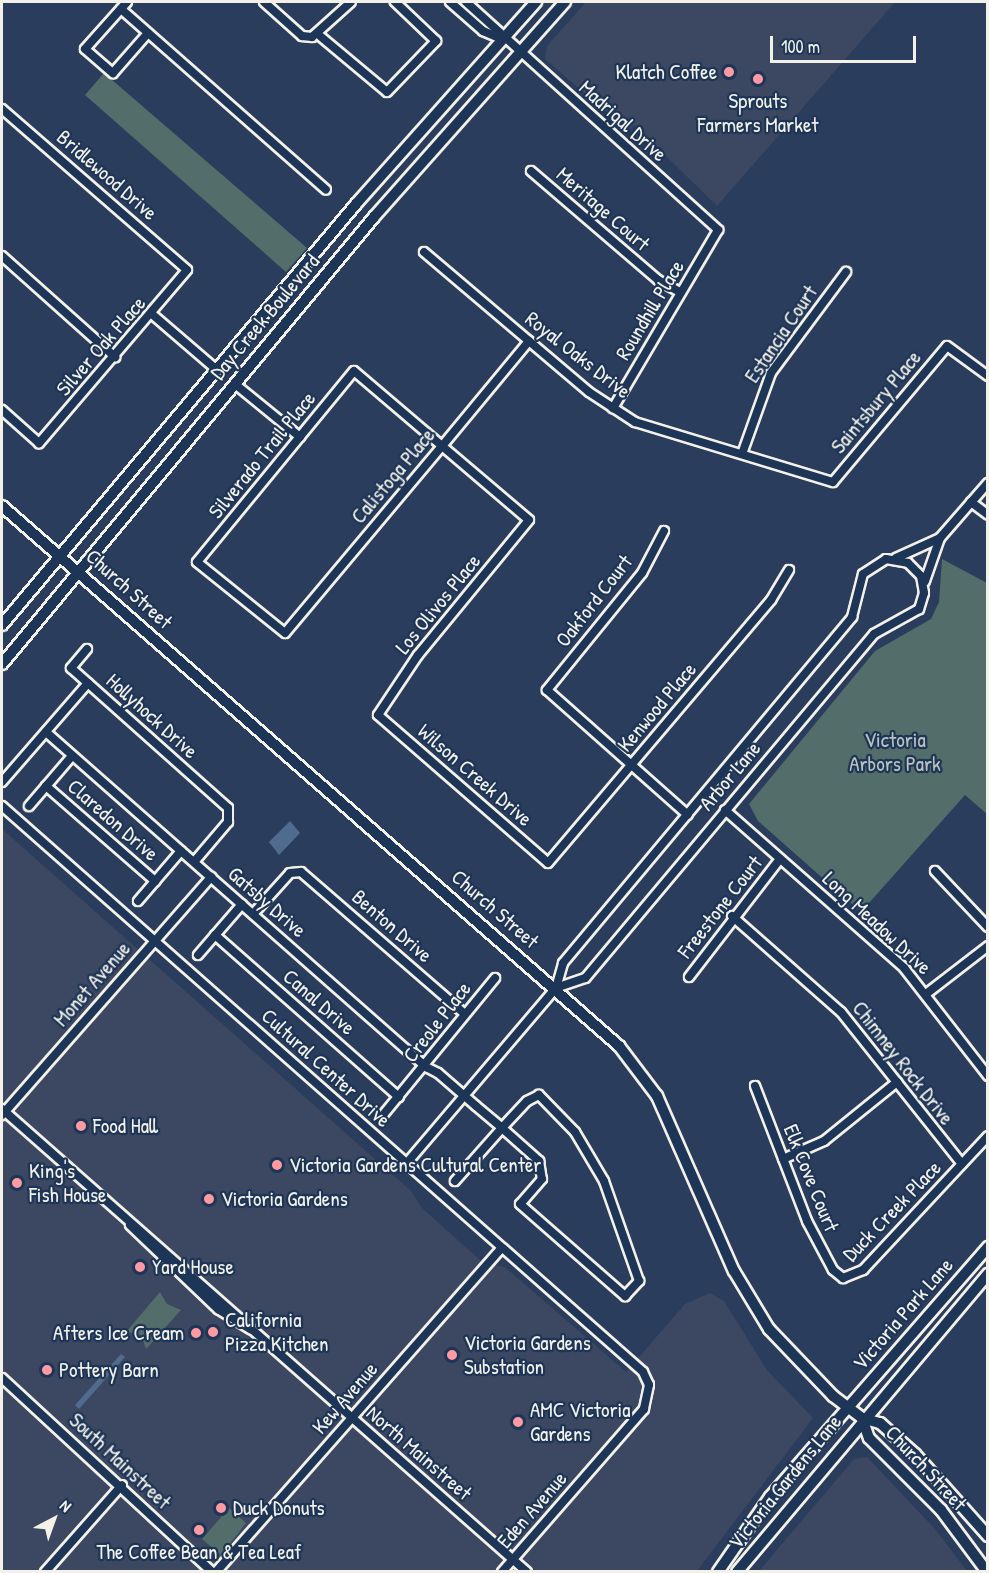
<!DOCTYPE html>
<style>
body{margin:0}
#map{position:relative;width:989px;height:1573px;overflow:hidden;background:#2b3d5c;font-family:"Patrick Hand",sans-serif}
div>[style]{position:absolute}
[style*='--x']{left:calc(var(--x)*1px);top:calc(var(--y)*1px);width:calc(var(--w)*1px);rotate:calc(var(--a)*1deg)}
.built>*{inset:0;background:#3c4761}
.green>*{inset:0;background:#536d6a}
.water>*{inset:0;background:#4f6c8e}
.roads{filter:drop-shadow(2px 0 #f4f1e8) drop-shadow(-2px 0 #f4f1e8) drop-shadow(0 2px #f4f1e8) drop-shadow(0 -2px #f4f1e8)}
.minor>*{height:8px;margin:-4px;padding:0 4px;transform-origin:4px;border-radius:4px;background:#1d3557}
.secondary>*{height:10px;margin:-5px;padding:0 5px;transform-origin:5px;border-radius:5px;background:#1d3557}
.dots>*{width:16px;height:16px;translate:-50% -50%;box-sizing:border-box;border:3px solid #1d3557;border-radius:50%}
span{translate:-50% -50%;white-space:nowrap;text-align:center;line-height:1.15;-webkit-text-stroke:4.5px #1d3557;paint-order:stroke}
.poi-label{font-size:21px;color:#f4f1e8}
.right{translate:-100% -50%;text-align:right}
.left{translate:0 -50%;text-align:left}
.street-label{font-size:21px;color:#f4f1e8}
.park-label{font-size:21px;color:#bcc3bc}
.frame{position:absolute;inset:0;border:3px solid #f4f1e8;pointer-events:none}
.north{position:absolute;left:24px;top:1489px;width:60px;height:60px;-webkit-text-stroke:4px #1d3557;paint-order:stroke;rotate:41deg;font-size:16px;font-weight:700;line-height:24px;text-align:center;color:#f4f1e8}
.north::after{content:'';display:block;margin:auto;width:21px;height:27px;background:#f4f1e8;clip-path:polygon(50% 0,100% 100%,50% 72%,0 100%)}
.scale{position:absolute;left:770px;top:36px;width:146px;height:27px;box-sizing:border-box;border:3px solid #f4f1e8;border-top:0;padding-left:8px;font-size:18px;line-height:21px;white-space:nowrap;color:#f4f1e8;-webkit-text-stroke:4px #1d3557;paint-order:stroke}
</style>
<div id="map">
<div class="built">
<i style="clip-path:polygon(586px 2px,895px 2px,717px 206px,634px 125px,628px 131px,545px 59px,547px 46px)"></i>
<i style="clip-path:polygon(2px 829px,411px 1191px,422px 1208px,480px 1260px,506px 1268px,626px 1372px,685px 1304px,710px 1293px,724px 1301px,767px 1370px,813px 1418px,697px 1571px,2px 1571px)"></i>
<i style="clip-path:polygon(867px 1457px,935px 1529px,967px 1571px,759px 1571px,854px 1459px)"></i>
</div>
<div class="green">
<i style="clip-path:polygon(104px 73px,307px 248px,286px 272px,85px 95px)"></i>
<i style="clip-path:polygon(942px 559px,987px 583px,987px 814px,965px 795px,861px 912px,758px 821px,749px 804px,875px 651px,931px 619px,939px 602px)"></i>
<i style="clip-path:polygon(160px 1292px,167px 1304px,181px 1310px,146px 1349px,141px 1335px,126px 1332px)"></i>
<i style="clip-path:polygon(229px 1508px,246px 1523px,221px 1555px,202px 1539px)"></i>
</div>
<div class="water">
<i style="clip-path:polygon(290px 821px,300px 833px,279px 855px,269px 842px)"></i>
<i style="clip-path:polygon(121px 1354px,125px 1357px,79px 1409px,75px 1405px)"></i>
</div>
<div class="roads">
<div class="minor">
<i style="--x:127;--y:2;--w:63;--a:131.8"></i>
<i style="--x:85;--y:49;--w:37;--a:41"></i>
<i style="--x:113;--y:73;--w:53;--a:-48.8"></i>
<i style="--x:264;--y:2;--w:51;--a:41.8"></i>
<i style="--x:302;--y:36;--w:10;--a:6"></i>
<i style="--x:312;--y:37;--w:52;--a:-41.9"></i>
<i style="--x:450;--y:2;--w:44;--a:41.3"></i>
<i style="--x:483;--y:31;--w:21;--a:23"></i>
<i style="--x:466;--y:2;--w:340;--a:42.1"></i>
<i style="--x:718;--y:230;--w:207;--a:120.5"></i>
<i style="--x:121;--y:9;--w:273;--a:41.4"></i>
<i style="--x:320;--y:36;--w:87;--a:39.9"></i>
<i style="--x:387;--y:92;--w:71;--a:-46.1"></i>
<i style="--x:436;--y:41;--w:57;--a:-136.4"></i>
<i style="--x:2;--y:109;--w:245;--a:41"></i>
<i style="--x:187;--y:270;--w:228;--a:130.5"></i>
<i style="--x:39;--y:443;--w:50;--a:-138.3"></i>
<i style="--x:531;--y:171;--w:167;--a:40.6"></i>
<i style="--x:658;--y:280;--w:26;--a:29"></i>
<i style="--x:424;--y:252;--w:216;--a:40.3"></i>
<i style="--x:589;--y:392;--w:55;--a:33.1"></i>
<i style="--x:635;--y:422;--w:207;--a:16.9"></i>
<i style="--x:833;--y:482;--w:177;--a:-50"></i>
<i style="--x:947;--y:346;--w:51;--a:36.2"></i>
<i style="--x:2;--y:256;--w:152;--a:41.8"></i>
<i style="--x:153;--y:315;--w:84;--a:40.7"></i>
<i style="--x:529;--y:341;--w:136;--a:129.6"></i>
<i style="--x:442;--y:446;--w:244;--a:130"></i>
<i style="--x:285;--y:633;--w:113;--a:-141.1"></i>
<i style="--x:197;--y:562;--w:247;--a:-50.6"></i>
<i style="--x:354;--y:371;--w:116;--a:40.4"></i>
<i style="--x:442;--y:446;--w:114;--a:40.4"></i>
<i style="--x:529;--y:520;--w:175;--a:129.4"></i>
<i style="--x:418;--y:655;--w:72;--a:123.7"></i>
<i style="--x:378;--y:715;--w:225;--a:41"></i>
<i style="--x:548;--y:863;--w:345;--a:-49.7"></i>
<i style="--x:771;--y:600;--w:35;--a:-59"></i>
<i style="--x:235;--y:384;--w:84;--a:39.2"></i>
<i style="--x:742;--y:454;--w:86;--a:-70.3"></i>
<i style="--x:771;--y:373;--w:126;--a:-53.4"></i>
<i style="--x:971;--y:502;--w:21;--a:37"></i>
<i style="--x:664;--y:531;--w:47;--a:117.6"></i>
<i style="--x:642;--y:573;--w:151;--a:129.1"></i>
<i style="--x:547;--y:690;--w:188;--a:41.6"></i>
<i style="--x:940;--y:538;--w:73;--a:-48.9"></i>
<i style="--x:896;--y:558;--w:48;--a:-24.4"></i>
<i style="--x:940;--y:538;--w:46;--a:109.2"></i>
<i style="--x:886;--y:559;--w:22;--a:10"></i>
<i style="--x:908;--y:563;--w:18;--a:45"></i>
<i style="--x:921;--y:576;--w:17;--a:80"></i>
<i style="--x:924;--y:593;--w:17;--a:107"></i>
<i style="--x:919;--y:609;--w:51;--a:150.9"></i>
<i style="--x:874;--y:634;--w:449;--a:130"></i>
<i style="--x:585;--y:978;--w:31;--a:161"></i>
<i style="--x:556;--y:988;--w:26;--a:-74"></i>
<i style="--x:563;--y:963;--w:451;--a:-50.1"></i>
<i style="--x:852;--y:617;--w:44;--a:-75.7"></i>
<i style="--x:863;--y:574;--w:27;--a:-33"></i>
<i style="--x:87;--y:649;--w:25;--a:130"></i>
<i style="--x:71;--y:668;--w:210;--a:41.7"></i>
<i style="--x:228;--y:808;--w:14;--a:90"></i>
<i style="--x:228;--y:822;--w:52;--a:130.4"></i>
<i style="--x:46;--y:732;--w:507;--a:41.4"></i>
<i style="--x:426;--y:1067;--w:13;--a:27"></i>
<i style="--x:438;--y:1073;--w:50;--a:41"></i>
<i style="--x:476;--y:1106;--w:34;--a:40"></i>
<i style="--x:502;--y:1128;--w:50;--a:41.7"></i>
<i style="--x:539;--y:1161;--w:18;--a:81"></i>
<i style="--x:542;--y:1179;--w:33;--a:131"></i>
<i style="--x:520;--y:1204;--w:140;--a:41.2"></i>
<i style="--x:625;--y:1296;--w:21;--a:-47"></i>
<i style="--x:639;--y:1281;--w:106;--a:-109.3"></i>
<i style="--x:604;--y:1181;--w:57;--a:-120.6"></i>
<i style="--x:575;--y:1132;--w:52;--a:-134.2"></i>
<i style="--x:539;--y:1095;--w:13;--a:153"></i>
<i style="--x:527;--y:1101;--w:37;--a:133"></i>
<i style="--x:502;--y:1128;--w:71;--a:131.6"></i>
<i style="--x:2;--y:782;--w:131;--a:-49"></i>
<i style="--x:46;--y:786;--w:145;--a:41.1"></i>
<i style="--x:2;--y:806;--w:855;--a:41.44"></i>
<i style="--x:643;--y:1372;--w:14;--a:65"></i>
<i style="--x:649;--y:1385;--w:25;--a:102"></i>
<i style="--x:644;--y:1409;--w:216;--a:131.1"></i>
<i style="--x:29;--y:806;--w:66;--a:-49.3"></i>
<i style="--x:725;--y:810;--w:239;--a:41.4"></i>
<i style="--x:904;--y:968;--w:137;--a:52.1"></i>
<i style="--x:935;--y:871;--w:77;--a:46.6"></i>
<i style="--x:138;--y:901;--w:66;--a:-49.3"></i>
<i style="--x:253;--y:914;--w:55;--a:-47.9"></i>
<i style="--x:290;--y:873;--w:11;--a:-5"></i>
<i style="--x:301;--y:872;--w:216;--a:40.9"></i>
<i style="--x:732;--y:916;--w:145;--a:41.4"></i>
<i style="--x:841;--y:1012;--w:194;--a:51.5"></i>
<i style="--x:215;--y:935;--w:245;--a:41.4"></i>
<i style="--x:198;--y:955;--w:67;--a:-49.2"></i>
<i style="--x:689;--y:977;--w:149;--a:-52.4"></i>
<i style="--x:926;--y:994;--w:78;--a:-37.7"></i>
<i style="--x:755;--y:1086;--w:145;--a:68.9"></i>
<i style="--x:807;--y:1221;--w:55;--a:62"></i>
<i style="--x:833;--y:1270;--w:13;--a:39"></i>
<i style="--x:843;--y:1278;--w:22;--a:-22"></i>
<i style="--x:863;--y:1270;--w:183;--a:-47"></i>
<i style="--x:2;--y:1109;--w:700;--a:41.41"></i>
<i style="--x:2;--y:1115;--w:317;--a:-48.7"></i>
<i style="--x:383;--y:1115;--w:177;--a:-50.7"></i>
<i style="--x:783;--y:1159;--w:45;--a:-23.7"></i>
<i style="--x:824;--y:1141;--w:94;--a:-38.9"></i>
<i style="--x:406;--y:1164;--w:231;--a:-49.6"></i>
<i style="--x:130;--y:1225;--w:122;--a:43.7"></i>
<i style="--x:218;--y:1309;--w:39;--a:32"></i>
<i style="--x:2;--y:1378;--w:286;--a:42.7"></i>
<i style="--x:45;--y:1572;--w:116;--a:-48.5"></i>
<i style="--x:216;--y:1572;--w:432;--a:-48.6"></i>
</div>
<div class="secondary">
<i style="--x:2;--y:506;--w:820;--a:41.19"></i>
<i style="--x:619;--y:1046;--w:63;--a:52.8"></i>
<i style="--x:657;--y:1096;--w:191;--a:66.3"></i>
<i style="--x:734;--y:1271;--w:68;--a:58.9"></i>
<i style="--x:769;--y:1329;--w:93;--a:46.3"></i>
<i style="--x:833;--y:1396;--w:36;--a:37"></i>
<i style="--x:862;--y:1418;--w:19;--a:16"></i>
<i style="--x:880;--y:1423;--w:47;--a:41.5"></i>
<i style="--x:915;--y:1454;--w:110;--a:48.3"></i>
<i style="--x:2;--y:625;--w:550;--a:-49.94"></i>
<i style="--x:356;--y:204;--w:271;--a:-48.3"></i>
<i style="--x:2;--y:664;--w:582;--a:-50.23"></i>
<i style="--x:374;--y:217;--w:288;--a:-48.4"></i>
<i style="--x:862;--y:1418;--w:21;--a:71"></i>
<i style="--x:869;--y:1438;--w:102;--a:45"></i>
<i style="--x:941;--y:1510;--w:77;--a:53.4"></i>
<i style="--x:718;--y:1572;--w:91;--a:-55.3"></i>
<i style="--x:770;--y:1497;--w:332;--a:-48.9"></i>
<i style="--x:737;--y:1572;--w:390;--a:-49.9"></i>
</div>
</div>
<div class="dots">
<i style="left:729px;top:72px;background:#ff9aa2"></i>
<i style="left:758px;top:79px;background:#ff9aa2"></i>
<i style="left:81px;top:1126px;background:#ff9aa2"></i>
<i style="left:277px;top:1165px;background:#ff9aa2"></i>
<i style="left:17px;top:1183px;background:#ff9aa2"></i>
<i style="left:209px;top:1199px;background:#ff9aa2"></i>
<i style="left:140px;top:1267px;background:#ff9aa2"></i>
<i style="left:213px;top:1332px;background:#ff9aa2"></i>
<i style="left:196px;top:1333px;background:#ff9aa2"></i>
<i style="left:452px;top:1355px;background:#ff9aa2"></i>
<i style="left:47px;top:1370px;background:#ff9aa2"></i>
<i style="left:518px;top:1422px;background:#ff9aa2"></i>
<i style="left:221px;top:1508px;background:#ff9aa2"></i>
<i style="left:199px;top:1530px;background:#ff9aa2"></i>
</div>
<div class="poi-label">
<span class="right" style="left:717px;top:72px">Klatch Coffee</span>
<span style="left:758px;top:113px">Sprouts<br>Farmers Market</span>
<span class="left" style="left:93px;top:1126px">Food Hall</span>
<span class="left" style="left:289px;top:1165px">Victoria Gardens Cultural Center</span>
<span class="left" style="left:29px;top:1183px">King's<br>Fish House</span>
<span class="left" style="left:221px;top:1199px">Victoria Gardens</span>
<span class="left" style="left:152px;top:1267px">Yard House</span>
<span class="left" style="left:225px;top:1332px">California<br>Pizza Kitchen</span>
<span class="right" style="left:184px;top:1333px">Afters Ice Cream</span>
<span class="left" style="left:464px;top:1355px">Victoria Gardens<br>Substation</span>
<span class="left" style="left:59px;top:1370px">Pottery Barn</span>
<span class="left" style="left:530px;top:1422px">AMC Victoria<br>Gardens</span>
<span class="left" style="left:233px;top:1508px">Duck Donuts</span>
<span style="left:199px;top:1552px">The Coffee Bean &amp; Tea Leaf</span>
</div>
<div class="street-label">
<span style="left:623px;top:121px;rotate:42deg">Madrigal Drive</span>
<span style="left:107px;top:175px;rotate:41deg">Bridlewood Drive</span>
<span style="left:603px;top:209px;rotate:41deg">Meritage Court</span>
<span style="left:650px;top:310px;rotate:-59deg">Roundhill Place</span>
<span style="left:265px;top:317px;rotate:-50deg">Day Creek Boulevard</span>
<span style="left:781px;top:334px;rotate:-56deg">Estancia Court</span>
<span style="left:101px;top:346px;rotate:-49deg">Silver Oak Place</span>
<span style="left:578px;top:355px;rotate:38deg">Royal Oaks Drive</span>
<span style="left:876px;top:402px;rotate:-50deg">Saintsbury Place</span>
<span style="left:262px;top:455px;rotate:-51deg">Silverado Trail Place</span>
<span style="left:393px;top:476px;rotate:-50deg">Calistoga Place</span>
<span style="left:129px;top:589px;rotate:42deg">Church Street</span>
<span style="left:594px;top:601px;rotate:-52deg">Oakford Court</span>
<span style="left:438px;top:604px;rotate:-51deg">Los Olivos Place</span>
<span style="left:657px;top:707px;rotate:-50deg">Kenwood Place</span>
<span style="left:152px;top:716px;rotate:42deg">Hollyhock Drive</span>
<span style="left:475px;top:775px;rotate:41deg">Wilson Creek Drive</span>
<span style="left:730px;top:776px;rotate:-50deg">Arbor Lane</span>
<span style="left:113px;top:820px;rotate:41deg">Claredon Drive</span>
<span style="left:267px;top:902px;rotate:41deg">Gatsby Drive</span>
<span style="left:720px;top:907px;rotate:-52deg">Freestone Court</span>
<span style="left:495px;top:909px;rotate:41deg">Church Street</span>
<span style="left:877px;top:923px;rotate:43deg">Long Meadow Drive</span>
<span style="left:392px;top:926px;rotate:41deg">Benton Drive</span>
<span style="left:92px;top:984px;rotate:-49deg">Monet Avenue</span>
<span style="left:319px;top:1002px;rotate:41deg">Canal Drive</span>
<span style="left:437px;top:1022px;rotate:-52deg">Creole Place</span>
<span style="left:903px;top:1063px;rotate:52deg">Chimney Rock Drive</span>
<span style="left:326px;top:1068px;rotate:42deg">Cultural Center Drive</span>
<span style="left:811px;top:1178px;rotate:68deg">Elk Cove Court</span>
<span style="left:892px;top:1211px;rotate:-46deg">Duck Creek Place</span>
<span style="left:903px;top:1314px;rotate:-49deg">Victoria Park Lane</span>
<span style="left:345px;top:1398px;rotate:-49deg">Kew Avenue</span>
<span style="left:419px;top:1453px;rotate:41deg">North Mainstreet</span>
<span style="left:120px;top:1461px;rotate:43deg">South Mainstreet</span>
<span style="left:926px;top:1468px;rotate:47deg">Church Street</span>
<span style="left:785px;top:1482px;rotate:-51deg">Victoria Gardens Lane</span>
<span style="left:532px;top:1510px;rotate:-49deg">Eden Avenue</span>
</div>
<div class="park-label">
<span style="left:895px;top:752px">Victoria<br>Arbors Park</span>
</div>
<div class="frame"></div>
<div class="north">N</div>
<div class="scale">100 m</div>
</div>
